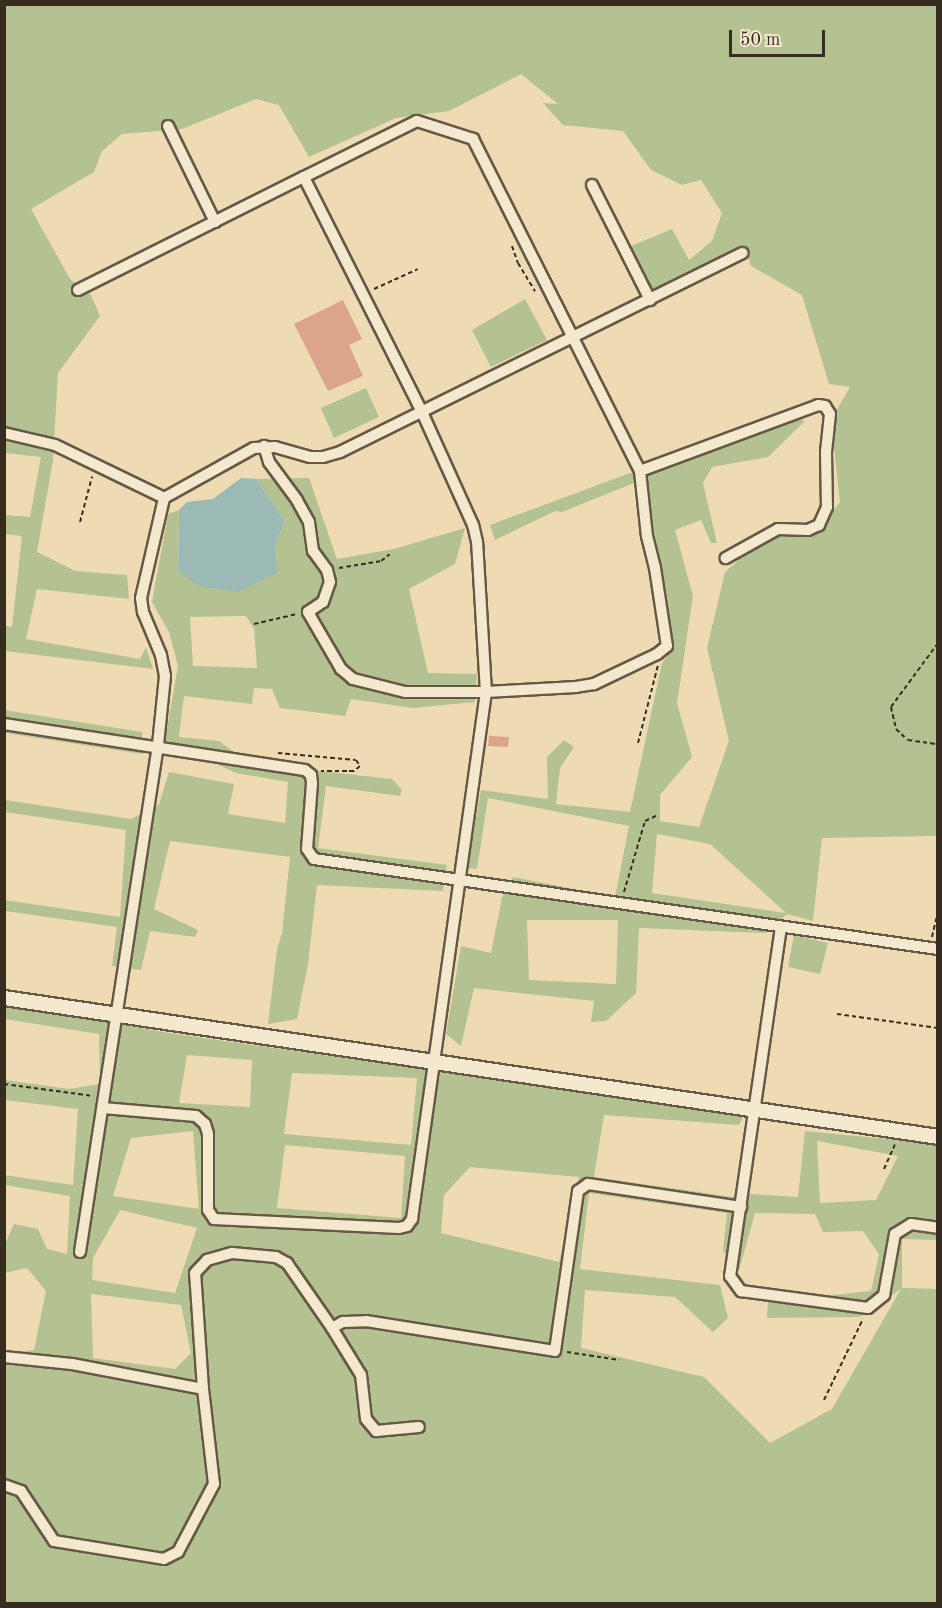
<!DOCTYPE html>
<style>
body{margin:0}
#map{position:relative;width:942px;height:1608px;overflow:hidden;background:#eedbb4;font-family:"Old Standard TT",serif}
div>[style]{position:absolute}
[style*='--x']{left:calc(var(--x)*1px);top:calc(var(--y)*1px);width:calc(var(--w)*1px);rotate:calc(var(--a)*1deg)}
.green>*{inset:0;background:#b4c191}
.water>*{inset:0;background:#9bb9b5}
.building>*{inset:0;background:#dca48a}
.path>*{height:2px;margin-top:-1px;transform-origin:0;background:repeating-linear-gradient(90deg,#372c20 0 4.5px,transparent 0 7.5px)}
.roads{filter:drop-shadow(2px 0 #655845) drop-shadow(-2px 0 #655845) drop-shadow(0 2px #655845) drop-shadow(0 -2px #655845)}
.street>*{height:10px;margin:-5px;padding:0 5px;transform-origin:5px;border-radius:5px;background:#f4e8ce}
.secondary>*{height:14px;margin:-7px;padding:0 7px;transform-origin:7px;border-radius:7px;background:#f4e8ce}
span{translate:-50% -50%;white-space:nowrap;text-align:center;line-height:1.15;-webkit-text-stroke:5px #f4e8ce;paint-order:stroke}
.frame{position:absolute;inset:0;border:6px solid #372c20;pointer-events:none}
.scale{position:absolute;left:729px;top:30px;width:96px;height:27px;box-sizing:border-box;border:3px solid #372c20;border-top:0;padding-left:8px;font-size:18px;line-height:21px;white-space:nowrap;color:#372c20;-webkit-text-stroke:4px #f4e8ce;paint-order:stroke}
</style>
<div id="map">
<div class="green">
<i style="clip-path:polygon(evenodd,5px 5px,937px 5px,937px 836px,822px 838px,813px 921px,787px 914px,765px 933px,639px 928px,636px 993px,606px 1021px,591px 1022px,594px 1001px,474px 988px,461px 1046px,446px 1034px,461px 946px,491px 953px,502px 898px,513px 877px,615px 897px,629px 826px,488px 798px,477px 869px,467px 868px,481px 790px,548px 799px,547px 757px,564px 740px,574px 747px,560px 768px,556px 804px,630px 812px,662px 663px,674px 647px,647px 491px,634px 483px,562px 512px,555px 511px,495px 540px,490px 525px,630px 473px,645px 474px,794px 418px,805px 421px,768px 457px,712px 467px,703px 483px,717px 543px,711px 543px,701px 520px,675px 530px,693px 596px,677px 703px,692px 757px,660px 795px,660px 821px,699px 827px,729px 741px,707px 648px,725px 572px,771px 532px,817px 531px,840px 502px,831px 420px,850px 387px,829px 384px,802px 295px,751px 266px,745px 247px,654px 291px,631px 246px,672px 229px,689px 260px,712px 241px,722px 213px,701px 180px,682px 185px,651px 170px,623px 131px,563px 125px,543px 103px,558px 104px,521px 74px,449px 111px,396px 118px,309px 157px,279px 105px,256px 99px,182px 129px,122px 134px,102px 151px,94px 172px,31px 209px,70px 279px,91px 295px,100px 316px,58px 373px,53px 460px,37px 552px,75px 571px,127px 575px,129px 599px,37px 589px,26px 639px,140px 659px,146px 647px,153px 669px,5px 651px,5px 626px,12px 627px,22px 536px,5px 534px,5px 515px,30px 517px,41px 457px,5px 453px,5px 5px,657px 834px,710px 844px,786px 913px,652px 893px,657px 834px,5px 5px,527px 920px,618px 920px,616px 984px,529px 980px,527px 920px)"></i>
<i style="clip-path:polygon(525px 299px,547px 340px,491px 367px,472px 330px)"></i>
<i style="clip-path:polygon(366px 388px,379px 417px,334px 438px,321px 408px)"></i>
<i style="clip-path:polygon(evenodd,309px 478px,337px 559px,394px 549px,465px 528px,455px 564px,409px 589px,428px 673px,477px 674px,475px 702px,413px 708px,351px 699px,345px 716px,280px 708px,272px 689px,254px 688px,252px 704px,184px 696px,179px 737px,219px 741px,249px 763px,392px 779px,402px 790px,400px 796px,326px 786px,318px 848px,447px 865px,443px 891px,317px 885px,308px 964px,297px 1019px,268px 1024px,277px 949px,282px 933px,290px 857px,170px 841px,154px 909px,198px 930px,195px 937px,150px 931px,141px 970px,112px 966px,117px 927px,5px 911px,4px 900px,120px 917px,126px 830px,5px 812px,5px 800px,131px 819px,159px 804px,169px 772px,234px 784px,228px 814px,285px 823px,288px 782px,236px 773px,165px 740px,178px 666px,169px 632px,152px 602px,168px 514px,179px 510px,178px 570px,278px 572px,275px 545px,285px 521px,256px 479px,309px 478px,246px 616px,254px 629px,257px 668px,193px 666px,190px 617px,246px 616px)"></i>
<i style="clip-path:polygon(4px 710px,142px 732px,142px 754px,5px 733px)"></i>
<i style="clip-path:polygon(794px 935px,828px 943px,820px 974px,788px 967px)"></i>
<i style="clip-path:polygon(evenodd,5px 1004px,169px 1033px,744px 1115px,739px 1125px,604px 1115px,594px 1177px,733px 1197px,752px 1194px,798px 1197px,805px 1131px,937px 1144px,937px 1240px,902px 1239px,902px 1288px,937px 1289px,937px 1603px,5px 1603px,5px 1354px,34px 1350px,46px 1291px,27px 1268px,5px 1273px,5px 1244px,14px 1224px,38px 1229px,47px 1249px,67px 1254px,70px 1196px,5px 1185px,4px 1175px,73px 1185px,78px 1109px,5px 1100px,5px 1080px,69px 1089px,100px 1084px,99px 1034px,5px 1019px,5px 1004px,187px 1055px,252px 1060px,250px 1107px,179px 1103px,187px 1055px,5px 1004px,292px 1073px,417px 1078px,411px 1145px,284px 1134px,292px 1073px,5px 1004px,193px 1131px,199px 1209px,113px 1196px,131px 1138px,193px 1131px,5px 1004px,817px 1141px,898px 1156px,876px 1200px,820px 1203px,817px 1141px,5px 1004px,285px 1145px,405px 1156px,401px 1218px,277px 1208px,285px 1145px,5px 1004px,470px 1167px,579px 1177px,559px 1262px,441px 1233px,444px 1195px,470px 1167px,5px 1004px,589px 1193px,727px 1213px,723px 1251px,739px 1271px,755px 1213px,815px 1214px,823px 1232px,863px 1231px,879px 1254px,871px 1291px,768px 1302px,767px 1318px,859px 1317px,901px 1289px,832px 1409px,770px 1443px,704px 1377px,581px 1348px,585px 1290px,675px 1297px,713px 1332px,728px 1318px,720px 1285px,580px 1269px,589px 1193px,5px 1004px,120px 1210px,197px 1228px,175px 1293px,92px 1280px,93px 1258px,120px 1210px,5px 1004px,91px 1294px,181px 1305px,191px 1353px,175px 1369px,93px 1358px,91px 1294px)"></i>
</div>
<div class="water">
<i style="clip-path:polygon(241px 478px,256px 479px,285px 521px,275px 545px,278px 572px,239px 592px,198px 586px,178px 570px,179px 510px,187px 502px,213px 499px)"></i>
</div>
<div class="building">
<i style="clip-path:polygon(343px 300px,362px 339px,349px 345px,363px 376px,328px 391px,294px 324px)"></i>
<i style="clip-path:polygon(489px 736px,509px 737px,508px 747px,488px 746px)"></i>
</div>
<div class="path">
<i style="--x:512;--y:246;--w:18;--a:71"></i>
<i style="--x:518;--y:263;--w:33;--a:59"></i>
<i style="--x:374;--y:289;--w:48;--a:-24.4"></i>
<i style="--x:80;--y:522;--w:47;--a:-75.1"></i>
<i style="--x:339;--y:568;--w:43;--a:-9.5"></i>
<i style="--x:381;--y:561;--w:11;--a:-38"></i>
<i style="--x:254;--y:624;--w:44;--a:-13.1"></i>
<i style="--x:938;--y:643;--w:79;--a:126.3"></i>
<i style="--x:891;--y:707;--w:23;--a:77"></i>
<i style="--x:896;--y:729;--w:16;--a:43"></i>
<i style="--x:908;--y:740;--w:30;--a:8"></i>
<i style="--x:638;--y:743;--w:81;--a:-75.6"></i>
<i style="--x:278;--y:753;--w:78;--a:5.1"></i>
<i style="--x:356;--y:760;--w:7;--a:56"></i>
<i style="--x:360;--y:766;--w:8;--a:140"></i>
<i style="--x:354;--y:771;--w:33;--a:180"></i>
<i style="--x:624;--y:892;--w:74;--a:-73.5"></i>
<i style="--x:645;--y:821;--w:14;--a:-25"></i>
<i style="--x:932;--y:937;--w:26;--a:-77"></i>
<i style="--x:837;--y:1014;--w:102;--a:7.9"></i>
<i style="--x:4;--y:1084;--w:90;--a:7.7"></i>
<i style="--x:884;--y:1169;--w:27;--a:-66"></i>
<i style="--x:567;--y:1352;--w:53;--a:8.7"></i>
<i style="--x:824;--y:1400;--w:90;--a:-64.3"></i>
</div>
<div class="roads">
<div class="street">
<i style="--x:168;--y:126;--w:107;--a:63.9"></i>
<i style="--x:592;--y:185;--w:129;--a:63.2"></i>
<i style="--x:78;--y:290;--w:253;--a:-26.6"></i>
<i style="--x:4;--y:433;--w:52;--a:13.2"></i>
<i style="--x:55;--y:445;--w:121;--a:25.9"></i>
<i style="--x:640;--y:471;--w:190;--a:-20.3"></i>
<i style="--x:818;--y:405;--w:7;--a:8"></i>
<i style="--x:825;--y:406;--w:9;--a:58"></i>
<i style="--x:830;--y:414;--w:38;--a:96"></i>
<i style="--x:826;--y:452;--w:55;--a:89"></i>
<i style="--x:827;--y:507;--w:20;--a:114"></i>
<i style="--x:819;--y:525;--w:12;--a:156"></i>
<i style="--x:808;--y:530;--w:30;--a:-178"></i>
<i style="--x:778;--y:529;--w:60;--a:150.9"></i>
<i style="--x:4;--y:724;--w:304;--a:8.7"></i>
<i style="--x:305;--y:770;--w:8;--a:40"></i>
<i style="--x:311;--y:775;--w:8;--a:83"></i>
<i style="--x:312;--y:783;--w:66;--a:94.3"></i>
<i style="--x:307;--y:849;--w:12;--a:55"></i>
<i style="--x:314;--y:859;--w:630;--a:8.21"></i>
<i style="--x:781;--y:927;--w:353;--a:98.3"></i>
<i style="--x:730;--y:1276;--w:19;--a:54"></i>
<i style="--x:741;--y:1291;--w:128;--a:7.6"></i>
<i style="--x:868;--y:1308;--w:21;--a:-39"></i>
<i style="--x:884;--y:1295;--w:62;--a:-79.8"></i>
<i style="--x:895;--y:1234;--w:19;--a:-32"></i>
<i style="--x:911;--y:1224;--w:27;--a:8"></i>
<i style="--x:103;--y:1108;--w:93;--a:4.9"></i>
<i style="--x:196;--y:1116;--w:12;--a:42"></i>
<i style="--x:205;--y:1124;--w:10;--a:73"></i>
<i style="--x:208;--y:1134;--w:76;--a:90"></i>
<i style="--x:208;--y:1210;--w:11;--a:56"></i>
<i style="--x:214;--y:1219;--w:185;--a:2.8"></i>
<i style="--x:399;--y:1228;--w:8;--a:-14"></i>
<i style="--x:407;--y:1226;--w:9;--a:-54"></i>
<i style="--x:412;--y:1219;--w:532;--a:-82.01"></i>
<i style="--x:486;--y:692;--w:150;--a:-93.4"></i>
<i style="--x:477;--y:542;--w:17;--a:-103"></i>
<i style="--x:473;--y:525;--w:124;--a:-114.3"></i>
<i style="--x:422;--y:412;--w:263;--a:-116.7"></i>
<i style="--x:304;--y:177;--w:126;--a:-26.4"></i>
<i style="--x:417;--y:121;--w:59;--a:17.8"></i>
<i style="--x:473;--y:139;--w:372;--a:63.3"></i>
<i style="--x:640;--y:471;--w:65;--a:83.9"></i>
<i style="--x:647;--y:536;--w:33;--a:76"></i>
<i style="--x:655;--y:568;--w:79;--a:81.3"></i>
<i style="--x:667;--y:646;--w:13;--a:141"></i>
<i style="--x:657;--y:654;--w:70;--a:154.5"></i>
<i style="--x:594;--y:684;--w:18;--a:171"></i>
<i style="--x:576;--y:687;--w:90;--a:176.8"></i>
<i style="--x:486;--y:692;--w:81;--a:180"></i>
<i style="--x:405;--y:692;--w:54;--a:-166"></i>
<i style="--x:353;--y:679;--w:16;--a:-140"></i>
<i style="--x:341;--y:669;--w:66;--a:-120.1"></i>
<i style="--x:308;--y:612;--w:18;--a:-34"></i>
<i style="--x:323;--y:602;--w:21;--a:-71"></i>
<i style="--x:330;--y:582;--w:12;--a:-104"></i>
<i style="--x:327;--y:570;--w:24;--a:-126"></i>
<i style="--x:313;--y:551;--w:29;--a:-98"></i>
<i style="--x:309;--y:522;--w:25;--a:-119"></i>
<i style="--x:297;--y:500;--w:47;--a:-126.4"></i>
<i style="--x:269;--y:462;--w:17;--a:-107"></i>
<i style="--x:80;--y:1252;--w:513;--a:-81.25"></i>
<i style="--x:158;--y:745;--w:69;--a:-84.2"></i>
<i style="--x:165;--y:676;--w:21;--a:-101"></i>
<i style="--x:161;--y:655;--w:47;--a:-112.7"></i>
<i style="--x:143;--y:612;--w:14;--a:-98"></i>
<i style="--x:141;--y:598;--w:103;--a:-77"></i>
<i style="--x:164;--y:498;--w:103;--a:-29.1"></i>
<i style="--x:254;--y:448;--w:21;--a:-3"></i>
<i style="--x:275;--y:447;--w:36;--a:16"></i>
<i style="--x:310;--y:457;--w:13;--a:0"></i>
<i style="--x:323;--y:457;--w:18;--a:-16"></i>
<i style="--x:340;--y:452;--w:449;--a:-26.3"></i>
<i style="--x:332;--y:1328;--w:13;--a:-29"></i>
<i style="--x:343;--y:1322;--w:23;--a:-2"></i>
<i style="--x:366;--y:1321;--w:191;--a:9"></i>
<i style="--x:555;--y:1351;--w:162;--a:-81.8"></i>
<i style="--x:578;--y:1191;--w:12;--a:-35"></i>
<i style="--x:588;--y:1184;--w:155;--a:8.5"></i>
<i style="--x:4;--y:1357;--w:68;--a:5.9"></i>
<i style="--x:72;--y:1364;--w:133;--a:10.8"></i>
<i style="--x:4;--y:1485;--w:18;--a:19"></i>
<i style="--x:21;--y:1491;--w:60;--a:56.6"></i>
<i style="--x:54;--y:1541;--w:111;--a:9.3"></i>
<i style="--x:164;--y:1559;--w:16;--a:-27"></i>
<i style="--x:178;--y:1552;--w:77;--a:-62.1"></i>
<i style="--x:214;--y:1484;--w:96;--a:-96.6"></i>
<i style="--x:203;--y:1389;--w:116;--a:-93.9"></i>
<i style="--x:195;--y:1273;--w:18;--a:-47"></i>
<i style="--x:207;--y:1260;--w:26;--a:-16"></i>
<i style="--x:232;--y:1253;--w:44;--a:5.2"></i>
<i style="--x:276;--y:1257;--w:13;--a:29"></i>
<i style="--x:287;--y:1263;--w:79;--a:55.3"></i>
<i style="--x:332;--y:1328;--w:55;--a:58.3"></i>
<i style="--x:361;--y:1375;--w:44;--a:83.5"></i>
<i style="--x:366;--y:1419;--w:16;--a:50"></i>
<i style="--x:376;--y:1431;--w:43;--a:-5.3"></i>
</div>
<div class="secondary">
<i style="--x:4;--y:998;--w:944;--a:8.46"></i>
</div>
</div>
<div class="frame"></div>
<div class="scale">50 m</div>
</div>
